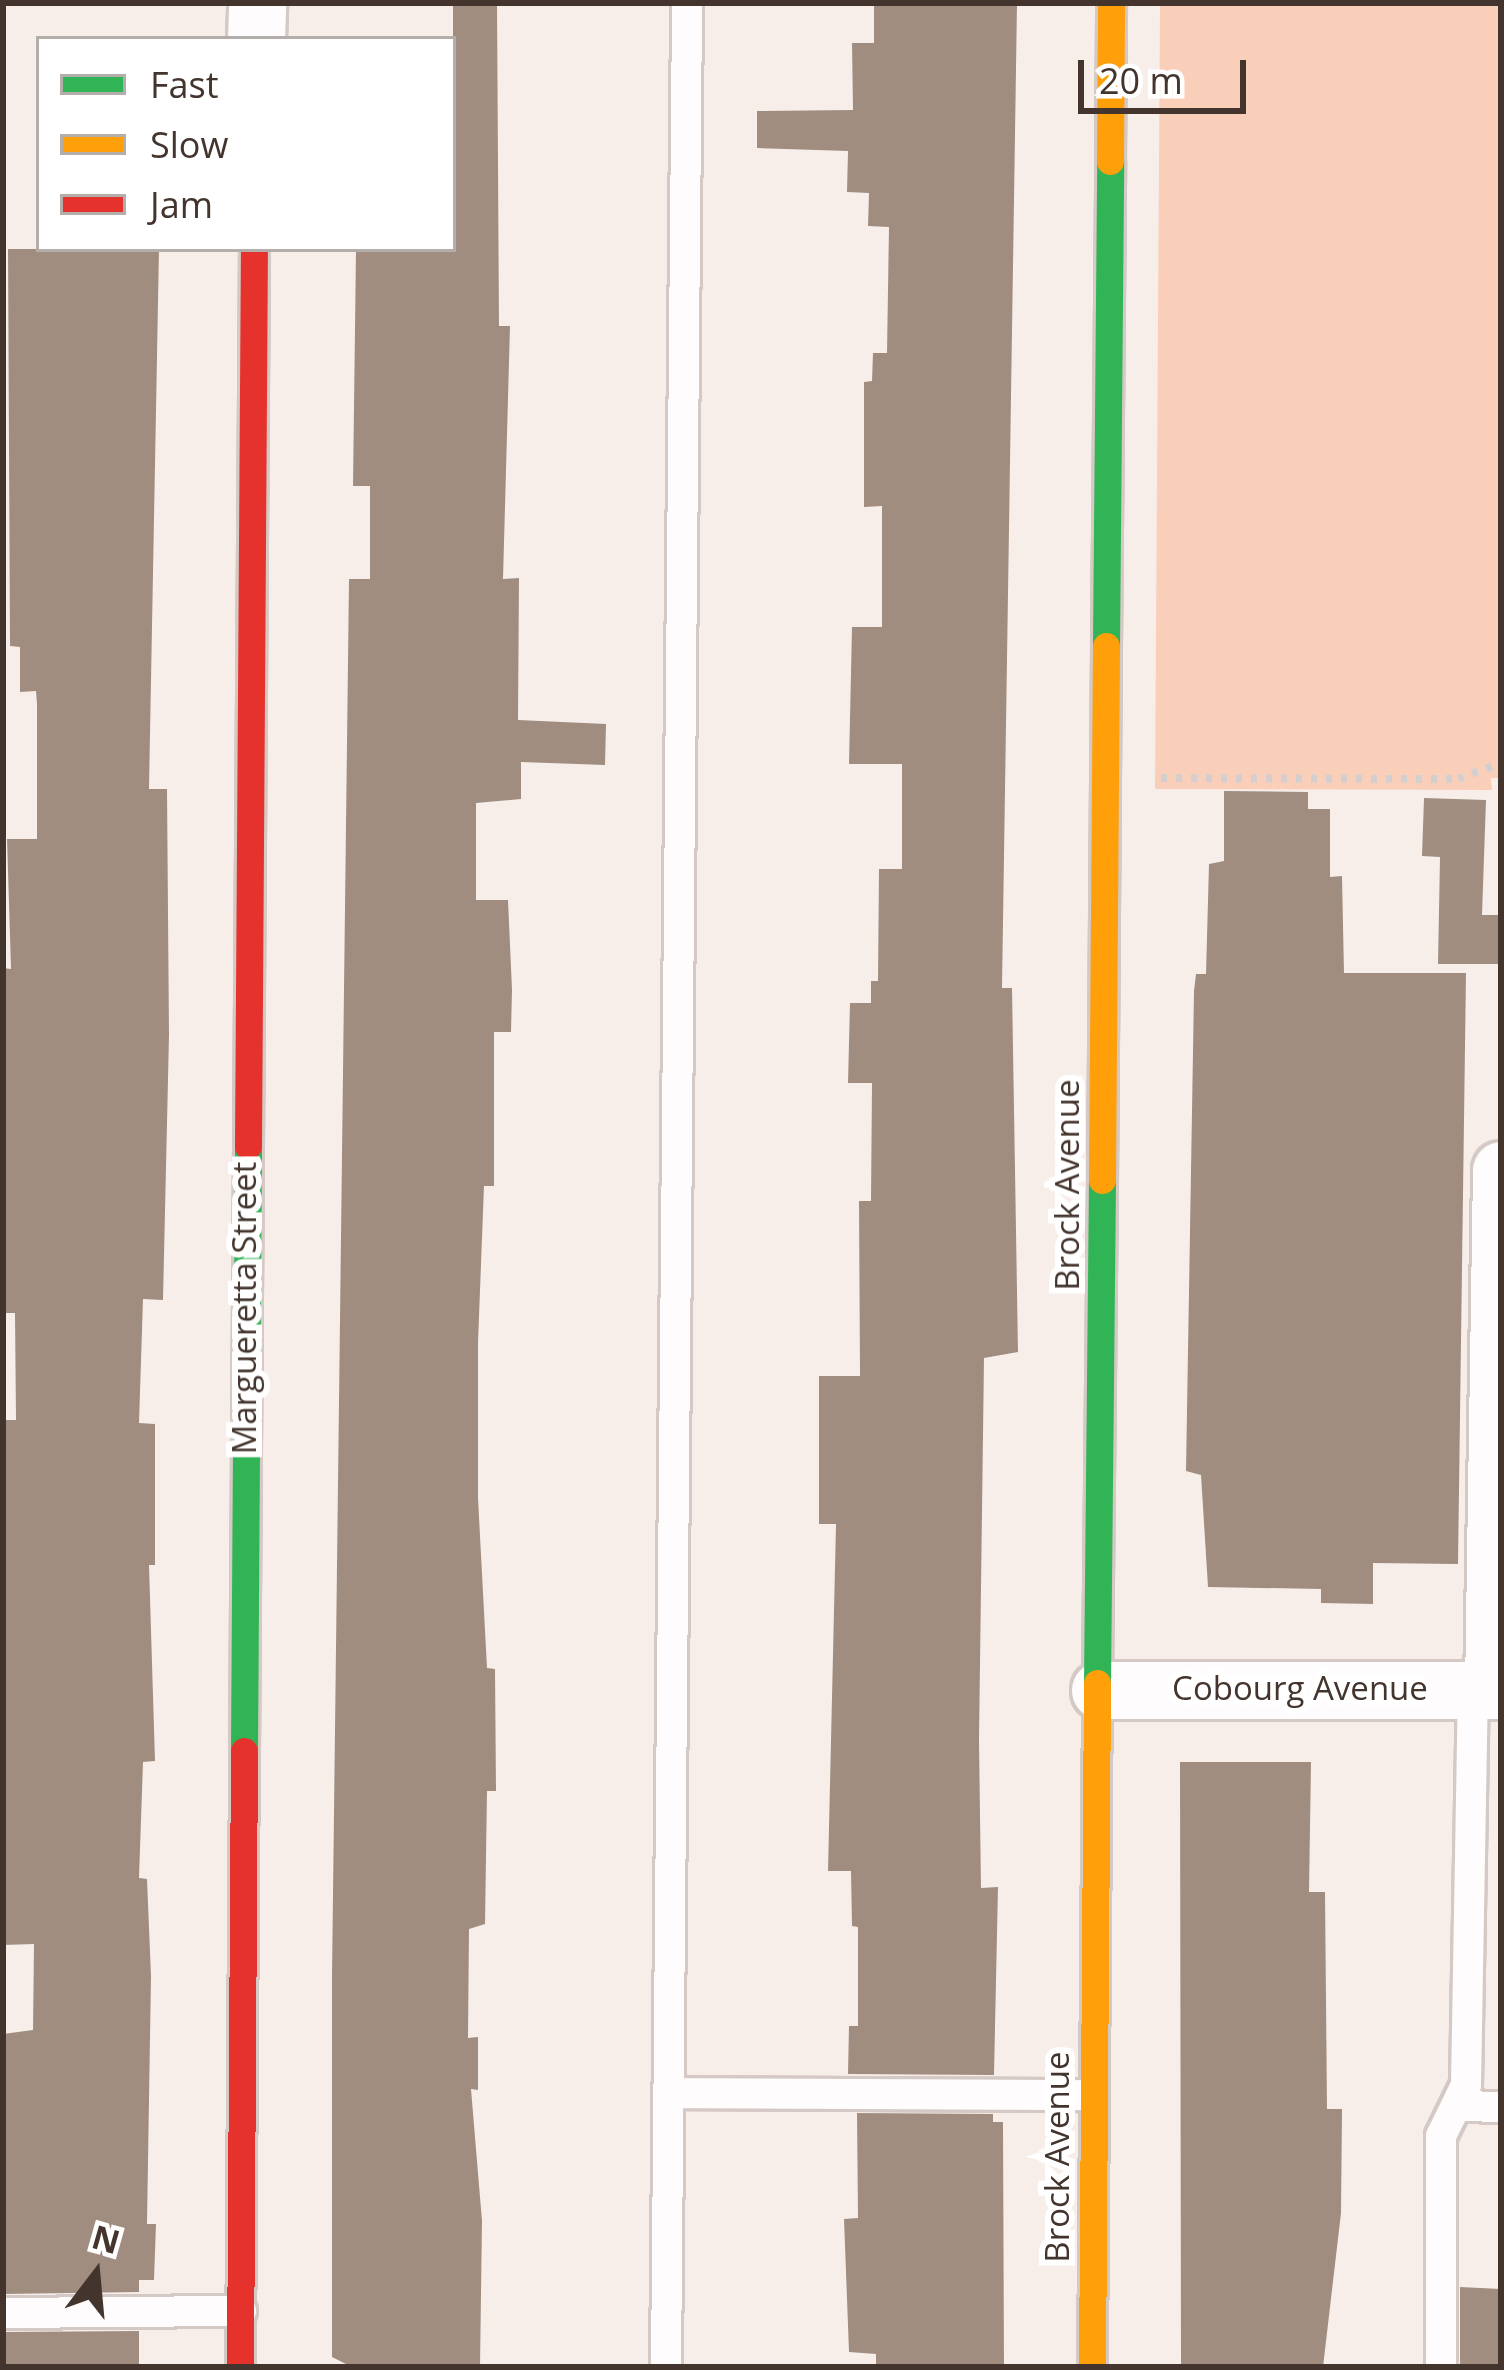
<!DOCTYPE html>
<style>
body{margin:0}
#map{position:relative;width:1504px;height:2370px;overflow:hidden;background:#f7eeea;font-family:"Open Sans",sans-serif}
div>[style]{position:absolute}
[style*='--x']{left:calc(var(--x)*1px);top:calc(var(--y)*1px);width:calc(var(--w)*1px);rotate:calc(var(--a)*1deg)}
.green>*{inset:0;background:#facfba}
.building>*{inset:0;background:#a08d80}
.path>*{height:8px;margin-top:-4px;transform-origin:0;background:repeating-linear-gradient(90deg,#d4cfce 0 6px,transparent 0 15px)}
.roads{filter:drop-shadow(3px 0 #d4c9c4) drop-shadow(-3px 0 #d4c9c4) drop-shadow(0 3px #d4c9c4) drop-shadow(0 -3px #d4c9c4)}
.lane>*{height:30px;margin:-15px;padding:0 15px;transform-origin:15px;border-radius:15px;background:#fefcfc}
.street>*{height:57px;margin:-28.5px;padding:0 28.5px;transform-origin:28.5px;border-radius:28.5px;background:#fefcfc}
.fast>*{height:27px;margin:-13.5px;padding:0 13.5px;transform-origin:13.5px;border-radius:13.5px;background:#30b455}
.slow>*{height:27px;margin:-13.5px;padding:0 13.5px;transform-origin:13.5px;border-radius:13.5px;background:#ff9f0a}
.jam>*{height:27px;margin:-13.5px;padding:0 13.5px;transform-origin:13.5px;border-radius:13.5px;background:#e5322d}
span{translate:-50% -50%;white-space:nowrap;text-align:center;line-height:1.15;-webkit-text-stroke:12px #fff;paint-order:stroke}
.street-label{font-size:33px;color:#43342d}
.frame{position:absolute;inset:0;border:6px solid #43342d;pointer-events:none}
.legend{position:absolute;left:36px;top:36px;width:420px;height:216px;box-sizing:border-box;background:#fff;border:3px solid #b4aeab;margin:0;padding:15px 21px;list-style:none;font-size:36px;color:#43342d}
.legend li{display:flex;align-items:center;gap:24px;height:60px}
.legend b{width:60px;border:3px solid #b4aeab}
.north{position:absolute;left:36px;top:2214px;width:120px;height:120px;-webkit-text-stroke:9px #fff;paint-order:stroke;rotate:16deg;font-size:33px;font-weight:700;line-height:48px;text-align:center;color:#43342d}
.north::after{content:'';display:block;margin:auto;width:42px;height:54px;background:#43342d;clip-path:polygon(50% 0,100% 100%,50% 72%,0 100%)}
.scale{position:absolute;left:1078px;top:60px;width:168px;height:54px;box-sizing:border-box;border:6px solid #43342d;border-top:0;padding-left:15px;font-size:36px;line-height:42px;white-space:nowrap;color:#43342d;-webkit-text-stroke:9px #fff;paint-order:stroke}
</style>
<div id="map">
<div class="green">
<i style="clip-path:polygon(1160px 3px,1501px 3px,1501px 778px,1491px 778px,1492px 790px,1155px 789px)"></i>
</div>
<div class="building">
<i style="clip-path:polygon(453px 3px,497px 3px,499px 326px,510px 326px,503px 579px,519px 578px,518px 720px,606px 724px,605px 765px,521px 762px,521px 799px,476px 803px,476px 900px,508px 900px,512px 990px,511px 1032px,494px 1032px,494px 1186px,484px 1186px,478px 1343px,478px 1498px,487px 1668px,495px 1669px,496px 1791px,487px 1791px,485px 1924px,469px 1929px,468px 2038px,478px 2037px,478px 2090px,471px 2089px,482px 2221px,480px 2367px,352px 2367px,332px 2357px,332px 1977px,349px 579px,370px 579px,370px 486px,353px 486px,356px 249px,453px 249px)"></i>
<i style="clip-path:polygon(874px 3px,1017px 3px,1002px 988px,1012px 988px,1018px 1352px,984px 1358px,979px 1740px,981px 1888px,998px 1887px,994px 2075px,848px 2074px,849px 2026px,858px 2026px,858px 1927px,852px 1926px,851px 1871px,828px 1871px,836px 1524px,819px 1524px,819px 1376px,860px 1376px,859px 1201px,871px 1201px,872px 1083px,848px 1083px,850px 1003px,871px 1003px,871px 981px,878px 981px,879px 869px,902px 869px,902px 764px,849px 764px,852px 627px,882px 627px,882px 506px,864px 507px,864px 382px,872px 381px,873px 353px,887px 353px,889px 227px,868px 226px,869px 193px,847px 192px,848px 151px,757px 148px,757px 111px,853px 110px,852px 43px,874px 43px)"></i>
<i style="clip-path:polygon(8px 249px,159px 249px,149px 789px,167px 789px,169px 1035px,163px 1300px,143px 1299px,139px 1423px,155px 1424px,155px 1565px,149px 1565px,155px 1761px,143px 1762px,139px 1878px,147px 1879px,151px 1976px,147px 2224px,156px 2224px,154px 2280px,139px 2280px,139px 2292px,3px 2294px,3px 2034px,33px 2030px,34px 1944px,3px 1945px,3px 1420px,16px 1420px,15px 1313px,3px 1313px,3px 968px,11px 969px,7px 839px,37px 839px,37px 704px,36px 691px,20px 692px,20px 647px,10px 646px)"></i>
<i style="clip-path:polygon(1224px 791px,1308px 792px,1308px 809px,1330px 809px,1330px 877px,1342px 876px,1344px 973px,1466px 973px,1458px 1564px,1373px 1563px,1373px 1604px,1321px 1603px,1321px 1589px,1208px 1587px,1201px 1475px,1186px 1471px,1194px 991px,1196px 974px,1206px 974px,1209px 864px,1224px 861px)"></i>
<i style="clip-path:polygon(1424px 798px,1486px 800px,1482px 915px,1501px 915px,1501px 964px,1438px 964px,1440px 857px,1422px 856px)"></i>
<i style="clip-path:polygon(1180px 1762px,1311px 1762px,1309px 1892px,1325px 1892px,1327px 2109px,1342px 2109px,1341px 2213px,1323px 2367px,1181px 2367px)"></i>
<i style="clip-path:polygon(857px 2113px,993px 2114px,993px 2122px,1003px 2122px,1004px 2367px,876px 2367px,876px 2354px,849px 2352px,844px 2219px,858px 2218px)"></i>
<i style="clip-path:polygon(1460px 2287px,1501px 2289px,1501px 2367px,1460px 2367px)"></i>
<i style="clip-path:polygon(139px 2331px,139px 2367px,3px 2367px,3px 2332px)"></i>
</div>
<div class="path">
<i style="--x:1161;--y:778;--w:297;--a:0.2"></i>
<i style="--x:1458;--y:779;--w:46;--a:-20.4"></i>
</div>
<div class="roads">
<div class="lane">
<i style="--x:670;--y:2093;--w:422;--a:0.3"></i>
<i style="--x:1461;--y:2106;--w:40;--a:1.4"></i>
<i style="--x:3;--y:2313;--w:238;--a:-0.5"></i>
<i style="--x:666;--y:2367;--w:2364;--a:-89.49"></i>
<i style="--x:1441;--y:2367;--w:231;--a:-90"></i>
<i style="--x:1441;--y:2136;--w:57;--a:-63.9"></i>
<i style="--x:1466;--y:2085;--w:396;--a:-89"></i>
</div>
<div class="street">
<i style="--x:256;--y:39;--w:36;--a:-88"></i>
<i style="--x:1100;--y:1690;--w:401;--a:0"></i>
<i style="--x:1493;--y:1690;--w:520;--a:-89.12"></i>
</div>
<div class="fast">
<i style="--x:1106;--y:646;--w:485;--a:-89.5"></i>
<i style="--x:1097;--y:1683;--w:503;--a:-89.43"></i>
<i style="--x:244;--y:1751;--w:605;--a:-89.62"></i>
</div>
<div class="slow">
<i style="--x:1110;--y:161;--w:158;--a:-89.6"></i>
<i style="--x:1102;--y:1180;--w:534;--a:-89.57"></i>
<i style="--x:1092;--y:2367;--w:684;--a:-89.58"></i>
</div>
<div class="jam">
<i style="--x:248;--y:1146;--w:897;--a:-89.62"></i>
<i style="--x:240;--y:2367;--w:616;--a:-89.63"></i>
</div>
</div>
<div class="street-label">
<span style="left:1067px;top:1185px;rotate:-90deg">Brock Avenue</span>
<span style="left:244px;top:1308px;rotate:-90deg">Margueretta Street</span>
<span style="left:1300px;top:1688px">Cobourg Avenue</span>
<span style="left:1057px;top:2157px;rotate:-90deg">Brock Avenue</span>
</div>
<div class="frame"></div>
<ul class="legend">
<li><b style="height:15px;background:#30b455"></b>Fast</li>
<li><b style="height:15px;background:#ff9f0a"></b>Slow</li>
<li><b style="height:15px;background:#e5322d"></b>Jam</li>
</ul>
<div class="north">N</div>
<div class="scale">20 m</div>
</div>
